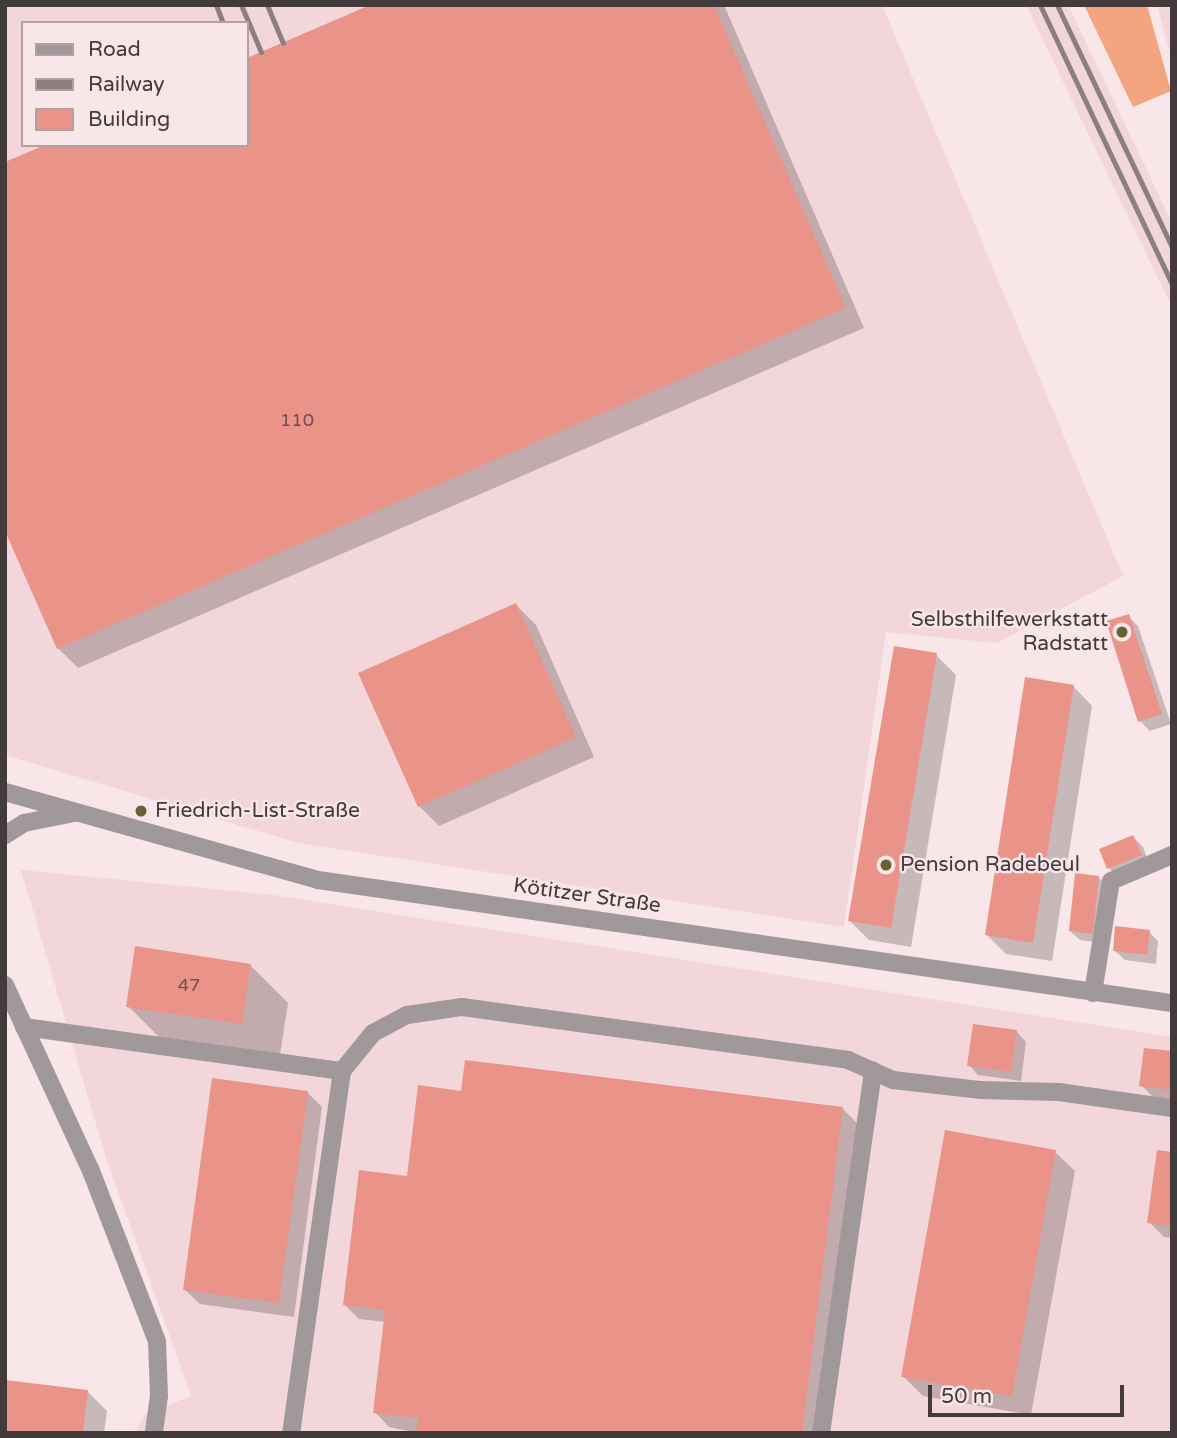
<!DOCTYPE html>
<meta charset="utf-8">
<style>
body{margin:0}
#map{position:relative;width:1177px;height:1438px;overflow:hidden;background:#f9e6e8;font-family:"Varela Round",sans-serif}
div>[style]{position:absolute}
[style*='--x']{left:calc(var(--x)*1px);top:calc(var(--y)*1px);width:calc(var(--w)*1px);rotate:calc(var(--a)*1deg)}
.built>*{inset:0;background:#f2d6d9}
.forest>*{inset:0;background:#f3a580}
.shadow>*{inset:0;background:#0003}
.building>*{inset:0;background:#ea9489}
.minor>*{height:18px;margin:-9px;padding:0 9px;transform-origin:9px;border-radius:9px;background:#a0989b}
.rail>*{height:5px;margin:-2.5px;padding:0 2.5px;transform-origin:2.5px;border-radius:2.5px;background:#8b7f80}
.dots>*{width:19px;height:19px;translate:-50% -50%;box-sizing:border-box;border:4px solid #f9e6e8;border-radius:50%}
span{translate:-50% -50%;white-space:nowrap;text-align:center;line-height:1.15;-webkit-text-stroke:5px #f9e6e8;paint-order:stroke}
.number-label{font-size:18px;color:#6c504e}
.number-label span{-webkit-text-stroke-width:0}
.poi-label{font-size:21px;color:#423a3b}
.right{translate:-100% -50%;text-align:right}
.left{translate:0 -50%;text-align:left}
.street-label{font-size:21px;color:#423a3b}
.frame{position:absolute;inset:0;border:7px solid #423a3b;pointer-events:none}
.legend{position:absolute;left:21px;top:21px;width:228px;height:126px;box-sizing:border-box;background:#f9e6e8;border:2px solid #b0a1a3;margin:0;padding:9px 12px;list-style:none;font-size:21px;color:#423a3b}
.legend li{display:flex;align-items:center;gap:14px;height:35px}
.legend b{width:35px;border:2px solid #b0a1a3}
.scale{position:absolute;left:928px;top:1385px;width:196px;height:32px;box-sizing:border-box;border:4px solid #423a3b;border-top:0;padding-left:9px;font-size:21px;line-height:24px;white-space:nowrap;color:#423a3b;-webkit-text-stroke:5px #f9e6e8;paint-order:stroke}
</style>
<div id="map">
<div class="built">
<i style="clip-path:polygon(evenodd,5px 5px,882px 5px,1123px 576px,997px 643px,886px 632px,844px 927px,298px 843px,5px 755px,5px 5px,23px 23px,247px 23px,247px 145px,23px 145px,23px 23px)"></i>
<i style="clip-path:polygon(1026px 5px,1068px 5px,1172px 223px,1172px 307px)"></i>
<i style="clip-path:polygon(1157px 5px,1172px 5px,1172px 60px)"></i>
<i style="clip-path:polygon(21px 870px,273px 895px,1172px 1037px,1172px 1433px,136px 1433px,145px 1414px,191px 1396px,106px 1158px)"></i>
</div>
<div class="forest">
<i style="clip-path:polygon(1084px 5px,1147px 5px,1171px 91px,1133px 107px)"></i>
</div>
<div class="shadow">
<i style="clip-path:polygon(374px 5px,724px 5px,864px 328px,78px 668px,58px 648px,247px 145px,247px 60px)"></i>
<i style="clip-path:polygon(516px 605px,536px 625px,594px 757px,439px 826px,419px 806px)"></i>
<i style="clip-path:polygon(1128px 616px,1138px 626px,1171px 724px,1150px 731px,1140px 721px)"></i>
<i style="clip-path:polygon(936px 655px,956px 675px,911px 947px,869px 940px,850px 921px)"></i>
<i style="clip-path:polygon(1073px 686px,1092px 706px,1052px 961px,1006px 954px,987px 935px)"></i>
<i style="clip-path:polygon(1133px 837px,1143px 847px,1150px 865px,1118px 878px,1109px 868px,1101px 850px)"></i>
<i style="clip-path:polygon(1099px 878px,1108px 887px,1103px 943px,1080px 940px,1070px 931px)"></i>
<i style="clip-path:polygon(1149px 932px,1158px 941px,1156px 964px,1125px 960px,1115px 951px)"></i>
<i style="clip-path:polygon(251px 966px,288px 1003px,279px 1061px,165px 1043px,128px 1006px)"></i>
<i style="clip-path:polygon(1017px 1032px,1026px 1042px,1021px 1081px,978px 1075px,969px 1065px)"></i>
<i style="clip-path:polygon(1172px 1053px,1172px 1102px,1156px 1100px,1141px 1085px)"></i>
<i style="clip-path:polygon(307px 1092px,322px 1107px,294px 1317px,200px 1304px,185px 1290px)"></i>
<i style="clip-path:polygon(462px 1093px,842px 1108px,857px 1123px,818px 1433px,418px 1433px,389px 1427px,375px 1412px,386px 1322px,359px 1319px,344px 1304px,408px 1178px)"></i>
<i style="clip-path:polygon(1055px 1152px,1075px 1171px,1031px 1415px,923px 1396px,903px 1376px)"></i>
<i style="clip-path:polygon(1172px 1154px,1172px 1238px,1164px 1237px,1149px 1222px)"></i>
<i style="clip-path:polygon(87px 1391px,107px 1411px,104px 1433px,5px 1433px)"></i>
</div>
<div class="building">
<i style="clip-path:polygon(370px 5px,714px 5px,846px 308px,57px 649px,5px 531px,5px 162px,45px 145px,247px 145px,247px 58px)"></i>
<i style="clip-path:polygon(516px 603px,576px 737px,418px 807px,358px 673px)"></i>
<i style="clip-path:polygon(1129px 614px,1162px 714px,1138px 722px,1106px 621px)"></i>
<i style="clip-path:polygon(894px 646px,937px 653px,891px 928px,848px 921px)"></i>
<i style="clip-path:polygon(1025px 677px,1074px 685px,1033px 943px,985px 935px)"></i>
<i style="clip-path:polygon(1133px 835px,1142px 855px,1107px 869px,1099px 849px)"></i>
<i style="clip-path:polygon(1075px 873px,1099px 876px,1093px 934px,1069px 931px)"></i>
<i style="clip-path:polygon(1115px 926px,1150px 930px,1147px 955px,1113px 951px)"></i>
<i style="clip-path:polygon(135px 946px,251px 964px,242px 1024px,126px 1007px)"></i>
<i style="clip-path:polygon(973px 1024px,1017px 1030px,1011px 1072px,967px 1066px)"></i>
<i style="clip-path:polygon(1144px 1048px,1172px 1051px,1172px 1090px,1139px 1086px)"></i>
<i style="clip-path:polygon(465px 1060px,843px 1107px,802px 1433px,416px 1433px,418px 1418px,373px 1413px,385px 1310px,343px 1305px,359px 1170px,407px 1176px,418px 1085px,461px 1091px)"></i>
<i style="clip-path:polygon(212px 1078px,308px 1091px,279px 1303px,183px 1290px)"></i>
<i style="clip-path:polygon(945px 1130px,1056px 1150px,1012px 1396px,901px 1377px)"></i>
<i style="clip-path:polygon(1157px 1150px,1172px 1152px,1172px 1226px,1147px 1223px)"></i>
<i style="clip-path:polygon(5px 1380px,88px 1390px,83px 1433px,5px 1433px)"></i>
</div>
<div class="minor">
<i style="--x:5;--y:792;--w:325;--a:15.7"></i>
<i style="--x:318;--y:880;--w:863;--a:8.2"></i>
<i style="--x:5;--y:835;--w:22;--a:-32"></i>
<i style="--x:24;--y:823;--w:51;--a:-11.3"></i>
<i style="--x:5;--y:985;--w:205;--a:65.2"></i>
<i style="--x:91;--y:1171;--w:182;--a:68.8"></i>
<i style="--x:157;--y:1341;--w:55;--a:87.9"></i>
<i style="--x:159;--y:1396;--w:37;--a:98"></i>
<i style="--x:1093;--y:993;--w:113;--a:-80.9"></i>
<i style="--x:1111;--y:881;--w:66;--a:-23.1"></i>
<i style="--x:24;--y:1027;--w:321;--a:7.9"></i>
<i style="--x:342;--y:1071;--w:366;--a:98"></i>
<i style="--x:342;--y:1071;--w:49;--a:-50.8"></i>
<i style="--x:373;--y:1033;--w:38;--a:-28"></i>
<i style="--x:407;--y:1015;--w:56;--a:-8.3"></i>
<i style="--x:462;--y:1007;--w:390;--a:7.8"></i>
<i style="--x:848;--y:1060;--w:49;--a:24"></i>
<i style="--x:893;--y:1080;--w:89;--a:6.5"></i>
<i style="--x:981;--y:1090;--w:78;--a:1.5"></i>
<i style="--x:1059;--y:1092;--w:114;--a:8.1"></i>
<i style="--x:821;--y:1433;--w:366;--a:-81.8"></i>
</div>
<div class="rail">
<i style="--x:216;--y:5;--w:19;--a:69"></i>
<i style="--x:241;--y:5;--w:51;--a:66.9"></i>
<i style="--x:267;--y:5;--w:41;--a:67.2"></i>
<i style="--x:1040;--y:5;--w:309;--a:64.7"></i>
<i style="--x:1057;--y:5;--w:268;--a:64.6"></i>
</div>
<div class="dots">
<i style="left:1122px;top:632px;background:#68602d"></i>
<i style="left:141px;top:811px;background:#68602d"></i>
<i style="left:886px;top:865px;background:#68602d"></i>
</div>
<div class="number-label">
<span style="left:297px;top:420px">110</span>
<span style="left:189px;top:985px">47</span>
</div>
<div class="poi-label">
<span class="right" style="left:1108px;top:632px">Selbsthilfewerkstatt<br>Radstatt</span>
<span class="left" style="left:155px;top:811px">Friedrich-List-Straße</span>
<span class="left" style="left:900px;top:865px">Pension Radebeul</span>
</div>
<div class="street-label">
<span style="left:587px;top:896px;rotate:8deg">Kötitzer Straße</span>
</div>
<div class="frame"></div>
<ul class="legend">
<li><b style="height:9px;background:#a0989b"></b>Road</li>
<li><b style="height:9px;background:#8b7f80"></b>Railway</li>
<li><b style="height:19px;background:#ea9489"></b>Building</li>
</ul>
<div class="scale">50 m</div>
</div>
